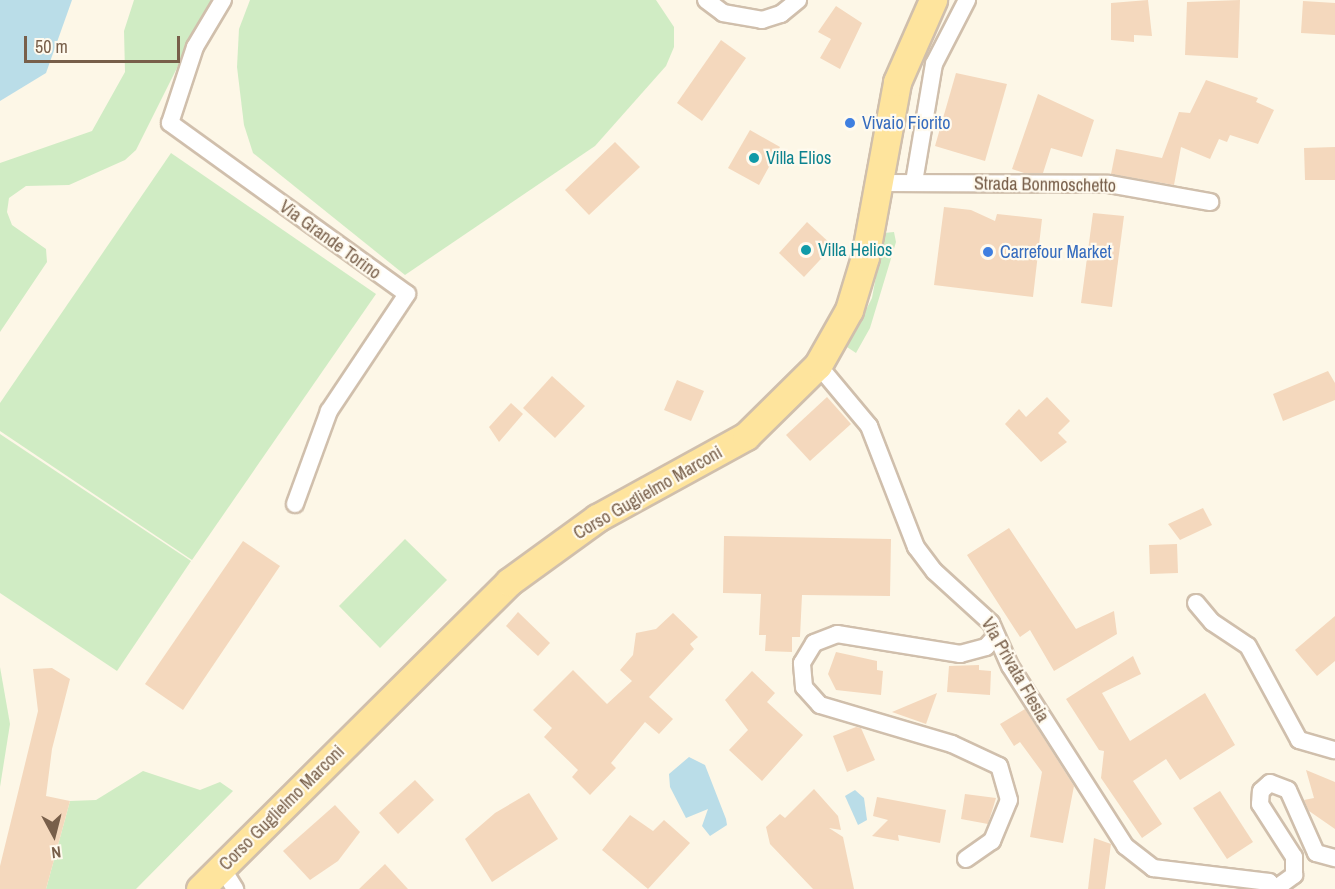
<!DOCTYPE html>
<style>
body{margin:0}
#map{position:relative;width:1335px;height:889px;overflow:hidden;background:#fdf7e7;font-family:"Archivo Narrow",sans-serif}
div>[style]{position:absolute}
[style*='--x']{left:calc(var(--x)*1px);top:calc(var(--y)*1px);width:calc(var(--w)*1px);rotate:calc(var(--a)*1deg)}
.green>*{inset:0;background:#d0ecc4}
.water>*{inset:0;background:#badde8}
.building>*{inset:0;background:#f4d8bd}
.roads{filter:drop-shadow(2px 0 #d0bfac) drop-shadow(-2px 0 #d0bfac) drop-shadow(0 2px #d0bfac) drop-shadow(0 -2px #d0bfac)}
.street>*{height:16px;margin:-8px;padding:0 8px;transform-origin:8px;border-radius:8px;background:#fff}
.primary>*{height:27px;margin:-13.5px;padding:0 13.5px;transform-origin:13.5px;border-radius:13.5px;background:#fee49d}
.dots>*{width:16px;height:16px;translate:-50% -50%;box-sizing:border-box;border:3px solid #fffaee;border-radius:50%}
span{translate:-50% -50%;white-space:nowrap;text-align:center;line-height:1.15;-webkit-text-stroke:4.5px #fffaee;paint-order:stroke}
.shop-label{font-size:18px;color:#366cbe}
.left{translate:0 -50%;text-align:left}
.culture-label{font-size:18px;color:#0d838f}
.street-label{font-size:18px;color:#785f4a}
.north{position:absolute;left:24px;top:805px;width:60px;height:60px;-webkit-text-stroke:4px #fffaee;paint-order:stroke;rotate:173deg;font-size:16px;font-weight:700;line-height:24px;text-align:center;color:#785f4a}
.north::after{content:'';display:block;margin:auto;width:21px;height:27px;background:#785f4a;clip-path:polygon(50% 0,100% 100%,50% 72%,0 100%)}
.scale{position:absolute;left:24px;top:36px;width:156px;height:27px;box-sizing:border-box;border:3px solid #785f4a;border-top:0;padding-left:8px;font-size:18px;line-height:21px;white-space:nowrap;color:#785f4a;-webkit-text-stroke:4px #fffaee;paint-order:stroke}
</style>
<div id="map">
<div class="green">
<i style="clip-path:polygon(134px 0,211px 0,136px 150px,125px 160px,69px 185px,26px 186px,9px 198px,7px 212px,12px 225px,46px 249px,47px 262px,0 332px,0 163px,92px 131px,125px 72px,124px 31px)"></i>
<i style="clip-path:polygon(250px 0,656px 0,674px 27px,674px 47px,666px 66px,595px 146px,405px 275px,253px 153px,244px 125px,237px 67px,239px 29px)"></i>
<i style="clip-path:polygon(171px 153px,376px 294px,192px 560px,0 431px,0 403px)"></i>
<i style="clip-path:polygon(894px 232px,896px 242px,870px 328px,856px 353px,847px 347px,872px 298px,884px 233px)"></i>
<i style="clip-path:polygon(0 434px,191px 561px,117px 671px,0 593px)"></i>
<i style="clip-path:polygon(405px 539px,447px 580px,380px 648px,339px 606px)"></i>
<i style="clip-path:polygon(0 667px,10px 724px,0 787px)"></i>
<i style="clip-path:polygon(143px 771px,200px 790px,220px 782px,233px 791px,136px 889px,46px 889px,70px 801px,96px 800px)"></i>
</div>
<div class="water">
<i style="clip-path:polygon(0 0,72px 0,46px 73px,0 101px)"></i>
<i style="clip-path:polygon(689px 757px,705px 765px,726px 819px,727px 825px,710px 836px,702px 826px,708px 809px,686px 818px,670px 787px,669px 774px)"></i>
<i style="clip-path:polygon(855px 790px,864px 798px,867px 820px,858px 825px,845px 796px)"></i>
</div>
<div class="building">
<i style="clip-path:polygon(1148px 0,1152px 36px,1134px 35px,1134px 42px,1111px 40px,1111px 3px)"></i>
<i style="clip-path:polygon(1240px 0,1238px 58px,1185px 55px,1187px 2px)"></i>
<i style="clip-path:polygon(1303px 1px,1335px 3px,1335px 35px,1301px 33px)"></i>
<i style="clip-path:polygon(836px 6px,862px 23px,840px 69px,820px 58px,831px 39px,818px 32px)"></i>
<i style="clip-path:polygon(721px 40px,746px 58px,702px 121px,677px 103px)"></i>
<i style="clip-path:polygon(956px 73px,1007px 84px,985px 161px,935px 146px)"></i>
<i style="clip-path:polygon(1206px 80px,1258px 98px,1256px 102px,1274px 110px,1258px 144px,1230px 135px,1227px 142px,1219px 139px,1210px 159px,1181px 147px,1174px 185px,1111px 174px,1116px 149px,1162px 158px,1179px 112px,1190px 113px)"></i>
<i style="clip-path:polygon(1038px 94px,1094px 120px,1082px 157px,1051px 148px,1043px 173px,1024px 173px,1012px 169px)"></i>
<i style="clip-path:polygon(750px 130px,780px 147px,759px 185px,728px 168px)"></i>
<i style="clip-path:polygon(615px 142px,640px 167px,589px 215px,565px 190px)"></i>
<i style="clip-path:polygon(1335px 147px,1335px 180px,1305px 180px,1304px 148px)"></i>
<i style="clip-path:polygon(944px 207px,971px 210px,995px 221px,997px 214px,1042px 219px,1033px 297px,934px 285px)"></i>
<i style="clip-path:polygon(1093px 213px,1124px 216px,1112px 307px,1081px 303px)"></i>
<i style="clip-path:polygon(807px 222px,833px 246px,804px 277px,779px 253px)"></i>
<i style="clip-path:polygon(1328px 371px,1335px 383px,1335px 400px,1283px 421px,1273px 394px)"></i>
<i style="clip-path:polygon(552px 376px,585px 406px,555px 438px,523px 408px)"></i>
<i style="clip-path:polygon(677px 380px,704px 391px,691px 421px,664px 410px)"></i>
<i style="clip-path:polygon(827px 397px,851px 424px,810px 461px,786px 435px)"></i>
<i style="clip-path:polygon(1047px 397px,1070px 421px,1058px 433px,1067px 442px,1041px 462px,1005px 424px,1019px 409px,1026px 417px)"></i>
<i style="clip-path:polygon(511px 403px,523px 414px,499px 442px,489px 427px)"></i>
<i style="clip-path:polygon(1203px 508px,1212px 525px,1180px 540px,1168px 524px)"></i>
<i style="clip-path:polygon(1009px 528px,1076px 629px,1114px 611px,1117px 634px,1054px 671px,1030px 630px,1020px 637px,967px 555px)"></i>
<i style="clip-path:polygon(724px 536px,891px 539px,890px 596px,802px 595px,800px 637px,792px 637px,792px 652px,765px 651px,766px 635px,759px 635px,761px 594px,723px 593px)"></i>
<i style="clip-path:polygon(243px 541px,280px 566px,183px 710px,145px 684px)"></i>
<i style="clip-path:polygon(1177px 544px,1178px 573px,1150px 574px,1149px 545px)"></i>
<i style="clip-path:polygon(518px 612px,550px 643px,538px 656px,506px 626px)"></i>
<i style="clip-path:polygon(673px 613px,698px 637px,690px 644px,694px 649px,649px 697px,673px 719px,659px 734px,645px 722px,611px 763px,616px 768px,590px 795px,572px 777px,578px 770px,544px 737px,552px 728px,533px 710px,573px 670px,607px 704px,632px 681px,620px 670px,633px 655px,636px 633px,656px 629px)"></i>
<i style="clip-path:polygon(1335px 616px,1335px 661px,1317px 676px,1295px 650px)"></i>
<i style="clip-path:polygon(836px 652px,877px 661px,877px 670px,883px 671px,881px 695px,836px 690px,828px 674px)"></i>
<i style="clip-path:polygon(1133px 656px,1141px 674px,1102px 693px,1130px 741px,1205px 693px,1235px 745px,1180px 780px,1166px 759px,1133px 781px,1162px 824px,1142px 838px,1101px 778px,1104px 751px,1099px 750px,1066px 699px)"></i>
<i style="clip-path:polygon(979px 665px,979px 670px,991px 671px,990px 695px,947px 692px,949px 666px)"></i>
<i style="clip-path:polygon(52px 668px,70px 679px,52px 749px,46px 796px,70px 801px,46px 889px,0 889px,0 866px,38px 711px,33px 669px)"></i>
<i style="clip-path:polygon(752px 671px,775px 693px,767px 702px,803px 735px,762px 781px,729px 750px,748px 730px,725px 700px)"></i>
<i style="clip-path:polygon(937px 693px,926px 724px,892px 712px)"></i>
<i style="clip-path:polygon(1025px 709px,1074px 786px,1063px 843px,1030px 837px,1042px 772px,1020px 742px,1014px 746px,1000px 724px)"></i>
<i style="clip-path:polygon(856px 727px,861px 728px,875px 760px,847px 772px,833px 736px)"></i>
<i style="clip-path:polygon(1306px 770px,1335px 782px,1335px 829px,1309px 811px,1304px 800px,1314px 798px)"></i>
<i style="clip-path:polygon(415px 780px,434px 800px,398px 834px,379px 813px)"></i>
<i style="clip-path:polygon(814px 789px,838px 816px,841px 830px,829px 828px,843px 837px,854px 889px,813px 889px,770px 844px,766px 827px,780px 814px,785px 818px)"></i>
<i style="clip-path:polygon(1220px 791px,1253px 842px,1227px 859px,1193px 808px)"></i>
<i style="clip-path:polygon(529px 793px,558px 839px,492px 882px,465px 839px,495px 813px)"></i>
<i style="clip-path:polygon(965px 794px,996px 798px,988px 824px,961px 819px)"></i>
<i style="clip-path:polygon(877px 797px,946px 810px,940px 843px,898px 835px,899px 841px,872px 836px,888px 820px,873px 816px)"></i>
<i style="clip-path:polygon(335px 805px,360px 832px,338px 861px,310px 880px,283px 851px)"></i>
<i style="clip-path:polygon(630px 815px,653px 831px,664px 820px,690px 843px,648px 889px,602px 850px)"></i>
<i style="clip-path:polygon(1094px 838px,1111px 844px,1105px 889px,1088px 889px)"></i>
<i style="clip-path:polygon(385px 864px,408px 889px,359px 889px)"></i>
</div>
<div class="roads">
<div class="street">
<i style="--x:223;--y:0;--w:55;--a:120.8"></i>
<i style="--x:195;--y:47;--w:80;--a:108.2"></i>
<i style="--x:170;--y:123;--w:292;--a:35.8"></i>
<i style="--x:407;--y:294;--w:141;--a:123.7"></i>
<i style="--x:329;--y:411;--w:99;--a:110.1"></i>
<i style="--x:706;--y:0;--w:21;--a:37"></i>
<i style="--x:723;--y:13;--w:40;--a:10"></i>
<i style="--x:762;--y:20;--w:20;--a:-18"></i>
<i style="--x:781;--y:14;--w:22;--a:-39"></i>
<i style="--x:914;--y:182;--w:120;--a:-80.4"></i>
<i style="--x:934;--y:64;--w:72;--a:-62.7"></i>
<i style="--x:879;--y:183;--w:230;--a:0.2"></i>
<i style="--x:1109;--y:184;--w:103;--a:10.1"></i>
<i style="--x:818;--y:365;--w:80;--a:50.1"></i>
<i style="--x:869;--y:426;--w:130;--a:68.8"></i>
<i style="--x:916;--y:547;--w:30;--a:53"></i>
<i style="--x:934;--y:571;--w:77;--a:42.4"></i>
<i style="--x:991;--y:623;--w:47;--a:66.2"></i>
<i style="--x:1010;--y:666;--w:214;--a:57.4"></i>
<i style="--x:1125;--y:846;--w:36;--a:38"></i>
<i style="--x:1153;--y:868;--w:117;--a:6.9"></i>
<i style="--x:1269;--y:882;--w:9;--a:49"></i>
<i style="--x:1196;--y:603;--w:25;--a:50"></i>
<i style="--x:1212;--y:622;--w:43;--a:33.7"></i>
<i style="--x:1248;--y:646;--w:107;--a:61.5"></i>
<i style="--x:1299;--y:740;--w:37;--a:16"></i>
<i style="--x:966;--y:859;--w:32;--a:-35"></i>
<i style="--x:992;--y:841;--w:44;--a:-67.5"></i>
<i style="--x:1009;--y:800;--w:35;--a:-106"></i>
<i style="--x:999;--y:766;--w:52;--a:-154.9"></i>
<i style="--x:952;--y:744;--w:138;--a:-163.5"></i>
<i style="--x:820;--y:705;--w:24;--a:-132"></i>
<i style="--x:804;--y:687;--w:24;--a:-95"></i>
<i style="--x:802;--y:663;--w:23;--a:-59"></i>
<i style="--x:814;--y:643;--w:25;--a:-21"></i>
<i style="--x:837;--y:634;--w:125;--a:9.2"></i>
<i style="--x:960;--y:654;--w:27;--a:-15"></i>
<i style="--x:986;--y:647;--w:12;--a:-48"></i>
<i style="--x:222;--y:868;--w:25;--a:58"></i>
<i style="--x:1275;--y:889;--w:24;--a:-36"></i>
<i style="--x:1294;--y:875;--w:18;--a:-90"></i>
<i style="--x:1294;--y:857;--w:63;--a:-122.7"></i>
<i style="--x:1260;--y:804;--w:13;--a:-86"></i>
<i style="--x:1261;--y:791;--w:12;--a:-42"></i>
<i style="--x:1270;--y:783;--w:19;--a:21"></i>
<i style="--x:1288;--y:790;--w:69;--a:66"></i>
<i style="--x:1316;--y:853;--w:20;--a:15"></i>
</div>
<div class="primary">
<i style="--x:200;--y:889;--w:436;--a:-44.8"></i>
<i style="--x:509;--y:582;--w:109;--a:-36"></i>
<i style="--x:597;--y:518;--w:170;--a:-28.8"></i>
<i style="--x:746;--y:436;--w:101;--a:-44.6"></i>
<i style="--x:818;--y:365;--w:63;--a:-60.6"></i>
<i style="--x:849;--y:310;--w:55;--a:-73.2"></i>
<i style="--x:865;--y:257;--w:178;--a:-79.6"></i>
<i style="--x:897;--y:82;--w:90;--a:-66.3"></i>
</div>
</div>
<div class="dots">
<i style="left:850px;top:123px;background:#3f7fe0"></i>
<i style="left:754px;top:158px;background:#0f9aa8"></i>
<i style="left:806px;top:250px;background:#0f9aa8"></i>
<i style="left:988px;top:252px;background:#3f7fe0"></i>
</div>
<div class="shop-label">
<span class="left" style="left:862px;top:123px">Vivaio Fiorito</span>
<span class="left" style="left:1000px;top:252px">Carrefour Market</span>
</div>
<div class="culture-label">
<span class="left" style="left:766px;top:158px">Villa Elios</span>
<span class="left" style="left:818px;top:250px">Villa Helios</span>
</div>
<div class="street-label">
<span style="left:1045px;top:185px;rotate:1deg">Strada Bonmoschetto</span>
<span style="left:330px;top:240px;rotate:36deg">Via Grande Torino</span>
<span style="left:648px;top:493px;rotate:-30deg">Corso Guglielmo Marconi</span>
<span style="left:1015px;top:670px;rotate:60deg">Via Privata Flesia</span>
<span style="left:282px;top:808px;rotate:-45deg">Corso Guglielmo Marconi</span>
</div>
<div class="north">N</div>
<div class="scale">50 m</div>
</div>
